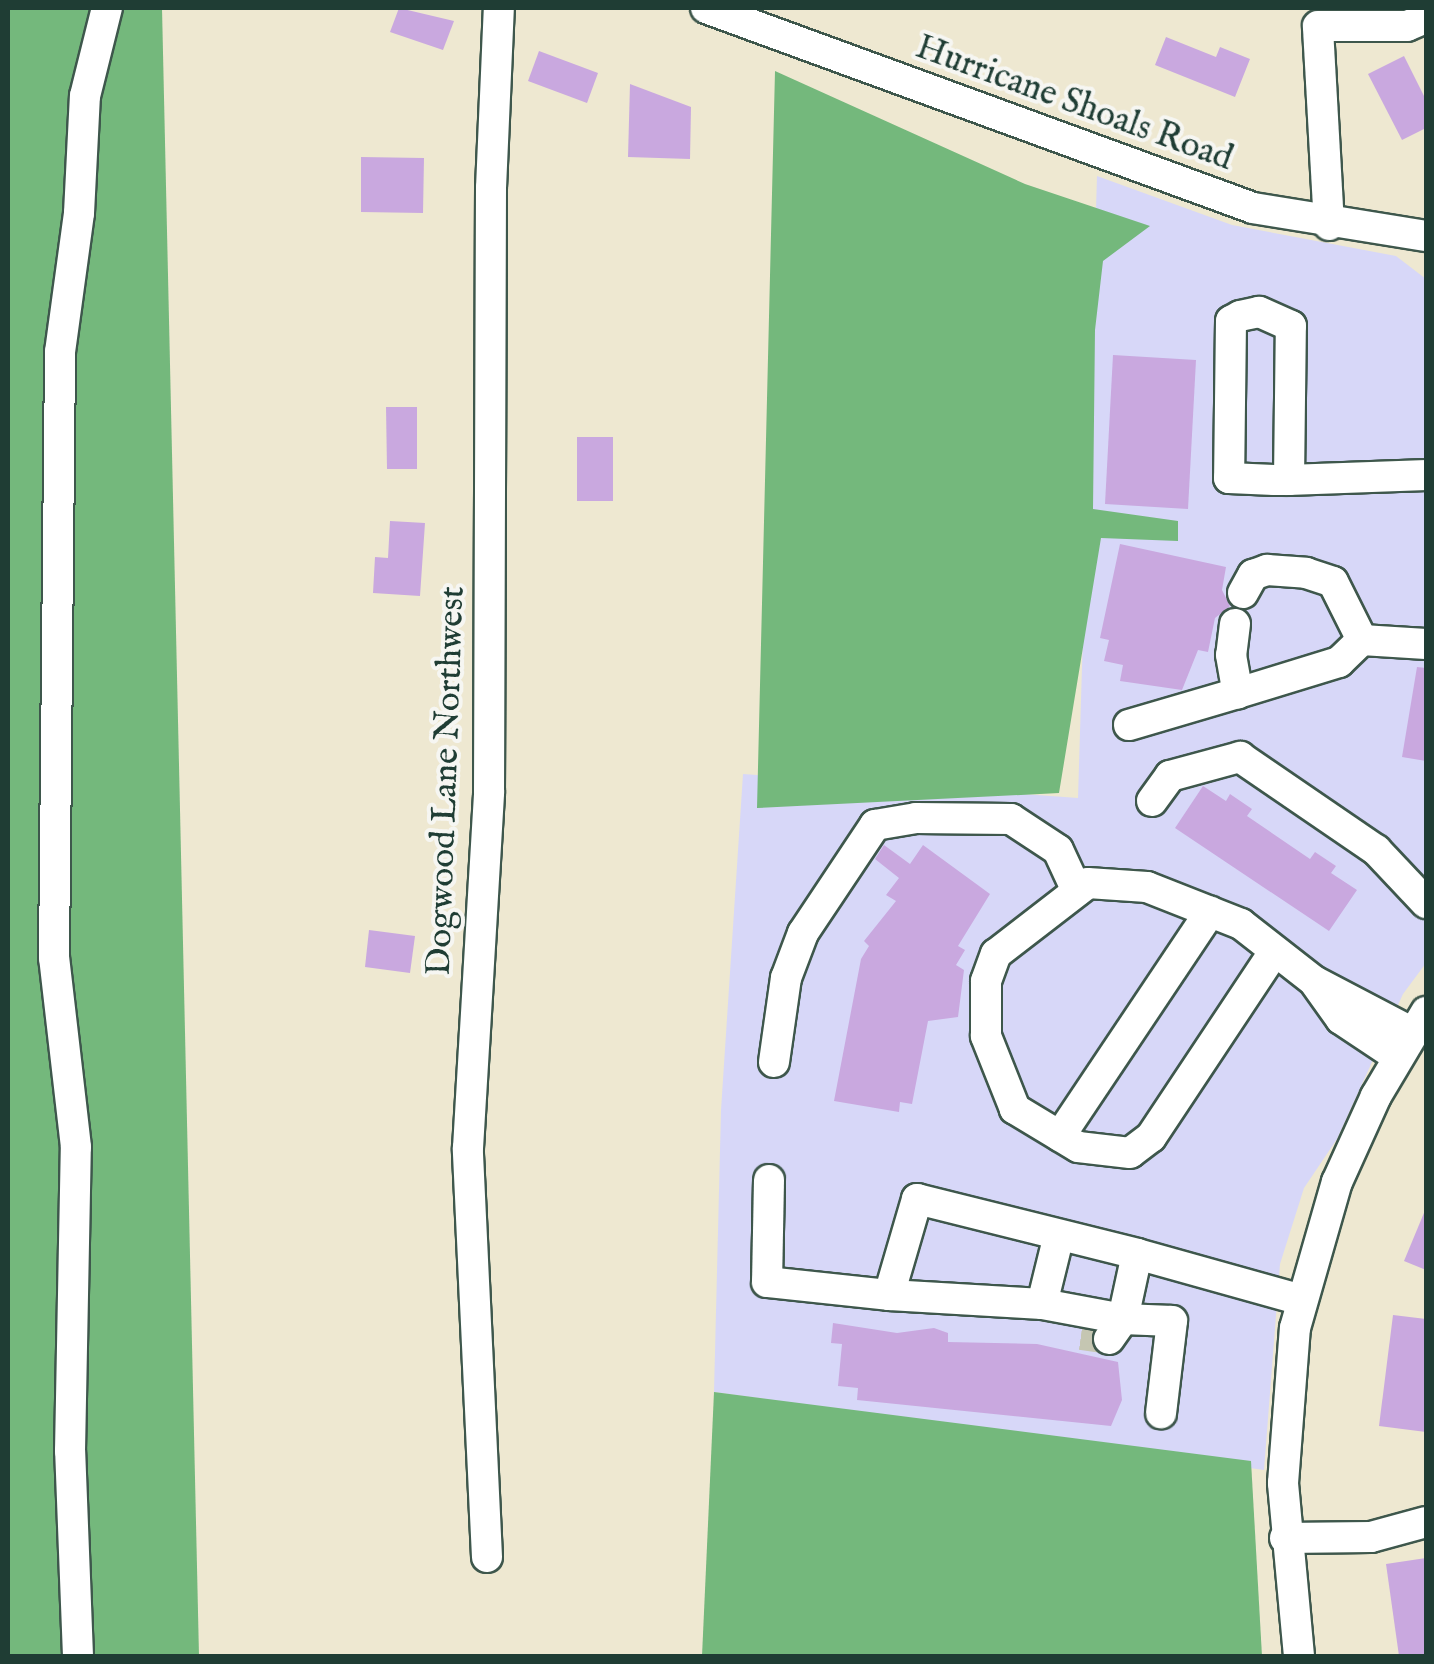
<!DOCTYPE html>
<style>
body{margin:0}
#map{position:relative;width:1434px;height:1664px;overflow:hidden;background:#eee8d1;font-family:"IM FELL English",serif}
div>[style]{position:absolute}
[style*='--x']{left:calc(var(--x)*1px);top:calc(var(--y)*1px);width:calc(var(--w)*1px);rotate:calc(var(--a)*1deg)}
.built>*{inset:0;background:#d7d7f8}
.forest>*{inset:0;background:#74b87c}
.building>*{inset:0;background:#c9a8df}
.minor-tunnel>*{height:30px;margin-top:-15px;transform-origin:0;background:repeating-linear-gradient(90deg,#c5c6b2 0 30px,transparent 0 45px)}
.roads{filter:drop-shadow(2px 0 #3e574c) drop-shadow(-2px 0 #3e574c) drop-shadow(0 2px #3e574c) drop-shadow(0 -2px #3e574c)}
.minor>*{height:30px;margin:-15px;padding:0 15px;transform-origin:15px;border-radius:15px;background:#fff}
span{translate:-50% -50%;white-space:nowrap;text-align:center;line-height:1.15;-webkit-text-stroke:8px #f6f6f2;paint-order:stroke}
.street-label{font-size:35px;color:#1f3d34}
.frame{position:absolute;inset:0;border:10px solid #1f3d34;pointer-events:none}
</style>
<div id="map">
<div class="built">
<i style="clip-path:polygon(1097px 176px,1232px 225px,1396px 256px,1426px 279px,1426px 963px,1403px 994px,1337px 1139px,1304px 1188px,1280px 1264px,1264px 1470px,714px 1392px,721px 1110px,743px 774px,1078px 798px)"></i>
</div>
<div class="forest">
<i style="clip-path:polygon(8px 8px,162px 8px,199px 1656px,8px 1656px)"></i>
<i style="clip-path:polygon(775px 71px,1025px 184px,1150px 226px,1103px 261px,1095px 330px,1093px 509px,1178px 521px,1178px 541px,1101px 538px,1059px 793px,757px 808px)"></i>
<i style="clip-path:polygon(714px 1392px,1251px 1461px,1262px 1656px,702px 1656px)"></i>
</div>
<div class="building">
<i style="clip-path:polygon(399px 8px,454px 21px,443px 50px,390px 32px)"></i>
<i style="clip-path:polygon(1166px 37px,1216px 57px,1220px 47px,1250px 59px,1235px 97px,1155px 65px)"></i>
<i style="clip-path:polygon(539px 51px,598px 73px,587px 103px,528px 81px)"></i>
<i style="clip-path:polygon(1404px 56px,1426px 100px,1426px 128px,1402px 140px,1368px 74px)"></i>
<i style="clip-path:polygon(630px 84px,691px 107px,690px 159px,628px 157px)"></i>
<i style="clip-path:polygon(361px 157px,424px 158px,423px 213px,361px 212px)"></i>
<i style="clip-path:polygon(1113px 355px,1196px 360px,1188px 509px,1105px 504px)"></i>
<i style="clip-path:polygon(386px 407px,417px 407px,417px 469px,387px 469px)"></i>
<i style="clip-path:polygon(577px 437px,613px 437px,613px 501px,577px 501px)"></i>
<i style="clip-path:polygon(390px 521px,425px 523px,420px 596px,373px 593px,375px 557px,388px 558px)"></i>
<i style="clip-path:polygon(1120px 544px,1226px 567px,1222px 590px,1230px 606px,1215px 618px,1208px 652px,1198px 650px,1182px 690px,1120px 681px,1123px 665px,1104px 661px,1109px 640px,1100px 638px)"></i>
<i style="clip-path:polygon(1417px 667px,1426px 668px,1426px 761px,1402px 757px)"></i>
<i style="clip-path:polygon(1203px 786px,1226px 801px,1230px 794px,1252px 809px,1247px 816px,1310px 859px,1315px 852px,1336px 866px,1331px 873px,1357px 890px,1329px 931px,1175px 828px)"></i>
<i style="clip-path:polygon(884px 845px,910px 864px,923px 845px,990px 894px,958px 946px,965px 950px,956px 965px,964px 970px,958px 1017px,928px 1021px,912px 1104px,900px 1102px,899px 1112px,834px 1101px,861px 959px,869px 946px,864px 941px,896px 901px,886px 895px,899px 878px,875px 859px)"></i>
<i style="clip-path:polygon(369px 930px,415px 936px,410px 973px,365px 967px)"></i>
<i style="clip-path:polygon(1426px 1208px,1426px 1270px,1404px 1261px)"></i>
<i style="clip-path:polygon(1393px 1315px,1426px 1319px,1426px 1432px,1379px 1426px)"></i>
<i style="clip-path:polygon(833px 1323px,897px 1333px,934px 1328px,948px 1333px,948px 1342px,1037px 1344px,1118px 1362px,1122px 1400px,1111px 1426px,857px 1400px,858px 1388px,838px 1386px,842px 1344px,831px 1343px)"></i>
<i style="clip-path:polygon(1426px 1558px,1426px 1656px,1399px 1656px,1386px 1564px)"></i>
</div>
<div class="minor-tunnel">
<i style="--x:1081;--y:1335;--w:28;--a:8"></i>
</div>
<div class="roads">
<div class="minor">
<i style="--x:706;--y:8;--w:582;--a:20.08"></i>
<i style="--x:1253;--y:208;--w:175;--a:9.2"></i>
<i style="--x:1329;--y:225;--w:199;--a:-93.2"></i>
<i style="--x:1318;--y:26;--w:89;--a:0"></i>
<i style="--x:1407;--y:26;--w:21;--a:-23"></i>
<i style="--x:1289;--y:480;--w:154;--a:-89.3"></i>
<i style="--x:1291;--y:326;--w:35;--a:-156"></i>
<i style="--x:1259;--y:312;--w:19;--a:168"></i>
<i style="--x:1240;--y:316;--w:10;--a:151"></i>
<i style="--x:1231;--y:321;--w:157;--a:90.7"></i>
<i style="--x:1229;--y:478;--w:45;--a:2.5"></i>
<i style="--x:1274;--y:480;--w:15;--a:0"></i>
<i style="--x:1289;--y:480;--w:137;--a:-2.1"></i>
<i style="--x:1243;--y:593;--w:21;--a:-61"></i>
<i style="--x:1253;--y:575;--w:15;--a:-20"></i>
<i style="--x:1267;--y:570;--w:39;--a:4"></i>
<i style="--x:1306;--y:573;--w:28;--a:18"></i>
<i style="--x:1333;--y:582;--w:65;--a:63.4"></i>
<i style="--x:1362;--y:640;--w:64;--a:3.6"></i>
<i style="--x:1235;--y:624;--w:31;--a:97"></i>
<i style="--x:1231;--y:655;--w:39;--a:80"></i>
<i style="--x:1238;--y:693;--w:106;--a:-17.1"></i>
<i style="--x:1339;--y:662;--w:32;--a:-44"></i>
<i style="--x:1129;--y:725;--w:114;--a:-16.4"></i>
<i style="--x:1152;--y:801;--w:31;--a:-54"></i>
<i style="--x:1170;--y:776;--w:73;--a:-15.2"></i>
<i style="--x:1240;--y:757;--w:165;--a:34.4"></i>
<i style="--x:1376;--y:850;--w:73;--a:46.7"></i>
<i style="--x:1274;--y:952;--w:222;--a:123.6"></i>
<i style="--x:1151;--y:1137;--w:26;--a:143"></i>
<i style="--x:1130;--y:1153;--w:52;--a:-173.4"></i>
<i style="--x:1078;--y:1147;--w:74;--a:-148.9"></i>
<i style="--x:1015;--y:1109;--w:79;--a:-111.7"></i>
<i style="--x:986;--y:1036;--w:55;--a:-90"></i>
<i style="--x:986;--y:981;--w:29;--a:-70"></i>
<i style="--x:996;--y:954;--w:116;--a:-37.7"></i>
<i style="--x:1088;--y:883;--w:59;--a:3.9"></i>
<i style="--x:1147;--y:887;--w:101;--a:21.5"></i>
<i style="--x:1241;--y:924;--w:93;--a:38"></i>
<i style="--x:1314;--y:981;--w:112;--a:27.7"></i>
<i style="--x:1316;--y:984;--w:43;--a:54.5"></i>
<i style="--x:1341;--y:1019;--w:69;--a:33.7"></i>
<i style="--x:774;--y:1062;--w:85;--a:-81.9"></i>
<i style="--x:786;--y:978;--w:48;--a:-69.3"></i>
<i style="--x:803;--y:933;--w:130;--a:-56.3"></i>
<i style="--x:875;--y:825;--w:42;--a:-9.7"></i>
<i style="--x:916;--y:818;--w:95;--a:0.6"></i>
<i style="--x:1011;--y:819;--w:56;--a:33.4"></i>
<i style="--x:1058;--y:850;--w:45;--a:65.1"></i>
<i style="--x:1060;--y:1136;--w:270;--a:-56.2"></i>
<i style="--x:769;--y:1180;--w:102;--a:91.1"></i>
<i style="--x:767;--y:1282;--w:123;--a:6.1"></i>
<i style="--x:1137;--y:1254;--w:66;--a:102.2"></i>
<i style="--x:1123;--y:1319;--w:82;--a:-169.5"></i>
<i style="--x:1042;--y:1304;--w:153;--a:-176.6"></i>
<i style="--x:889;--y:1295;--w:100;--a:-73.7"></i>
<i style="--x:917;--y:1199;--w:227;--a:14"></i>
<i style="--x:1137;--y:1254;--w:171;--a:15.6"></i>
<i style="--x:1042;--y:1304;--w:71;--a:-76.2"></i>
<i style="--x:1109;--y:1339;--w:24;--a:-55"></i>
<i style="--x:1123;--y:1319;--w:49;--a:2.3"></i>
<i style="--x:1172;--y:1321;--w:93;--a:96.8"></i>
<i style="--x:1285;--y:1538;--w:86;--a:-0.7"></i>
<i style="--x:1371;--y:1537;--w:57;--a:-15.3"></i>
<i style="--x:487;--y:1557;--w:409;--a:-92.7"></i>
<i style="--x:468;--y:1148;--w:357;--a:-86.6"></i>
<i style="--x:489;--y:792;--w:604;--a:-89.81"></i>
<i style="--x:491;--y:188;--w:180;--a:-87.5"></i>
<i style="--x:78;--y:1656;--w:205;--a:-92.2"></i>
<i style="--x:70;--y:1451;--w:304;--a:-88.9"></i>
<i style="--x:76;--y:1147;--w:190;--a:-96.6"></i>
<i style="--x:54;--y:958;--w:606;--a:-89.43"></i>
<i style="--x:60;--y:352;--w:140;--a:-82.2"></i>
<i style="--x:79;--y:213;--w:117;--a:-87.1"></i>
<i style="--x:85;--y:96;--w:91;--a:-76"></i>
<i style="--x:1299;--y:1656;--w:174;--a:-95.3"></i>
<i style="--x:1283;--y:1483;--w:155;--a:-85.6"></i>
<i style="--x:1295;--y:1328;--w:152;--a:-74"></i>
<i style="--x:1337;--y:1182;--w:94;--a:-65.6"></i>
<i style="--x:1376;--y:1096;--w:98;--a:-59.2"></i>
</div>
</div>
<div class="street-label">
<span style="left:1074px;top:104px;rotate:20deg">Hurricane Shoals Road</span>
<span style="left:447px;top:781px;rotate:-88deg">Dogwood Lane Northwest</span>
</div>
<div class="frame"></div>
</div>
